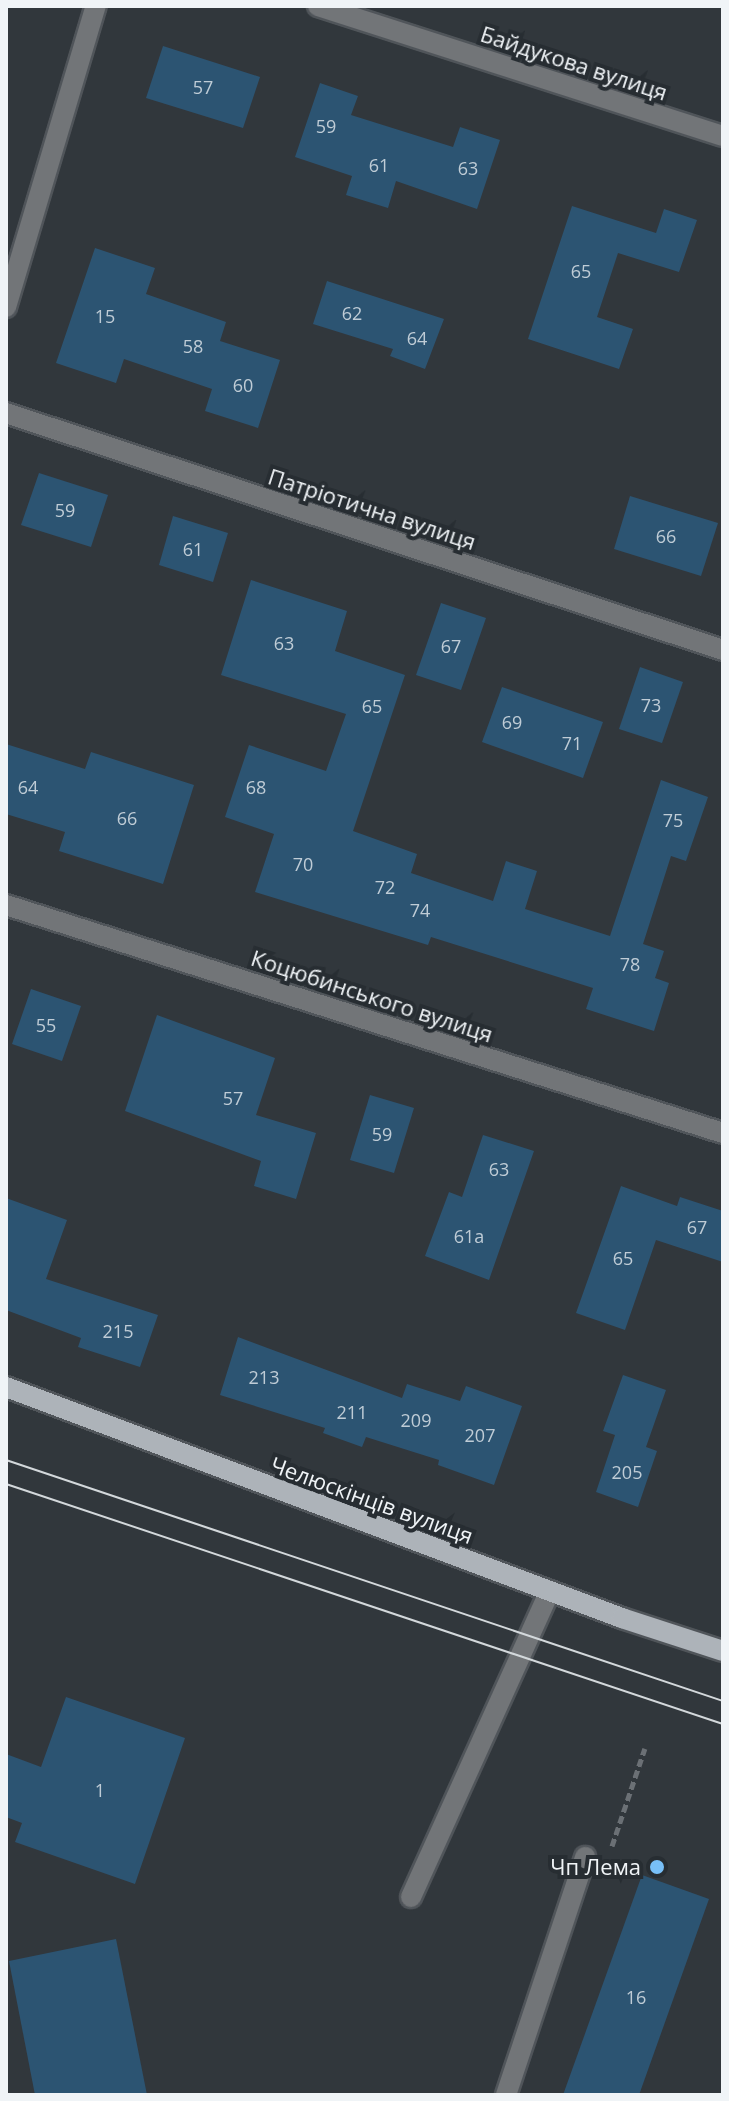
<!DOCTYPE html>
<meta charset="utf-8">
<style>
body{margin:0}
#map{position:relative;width:729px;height:2101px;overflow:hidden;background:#31373c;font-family:"Open Sans",sans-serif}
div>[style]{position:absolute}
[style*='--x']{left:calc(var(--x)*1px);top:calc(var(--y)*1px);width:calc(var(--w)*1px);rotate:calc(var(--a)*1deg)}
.building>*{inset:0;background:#2c5472}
.path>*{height:5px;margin-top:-2.5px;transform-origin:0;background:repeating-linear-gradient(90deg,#6b7075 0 8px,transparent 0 12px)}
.roads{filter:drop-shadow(2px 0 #50555a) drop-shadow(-2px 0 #50555a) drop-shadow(0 2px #50555a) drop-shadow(0 -2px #50555a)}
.minor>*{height:20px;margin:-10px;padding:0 10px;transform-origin:10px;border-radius:10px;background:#727578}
.major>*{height:20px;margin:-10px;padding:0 10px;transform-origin:10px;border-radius:10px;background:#adb3b9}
.tram>*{height:2px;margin:-1px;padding:0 1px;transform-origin:1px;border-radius:1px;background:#d3d8db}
.dots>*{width:22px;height:22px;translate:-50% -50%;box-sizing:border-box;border:4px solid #272d32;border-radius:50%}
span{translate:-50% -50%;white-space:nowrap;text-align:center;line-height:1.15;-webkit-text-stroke:8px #272d32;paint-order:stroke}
.number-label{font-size:18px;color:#bfccd6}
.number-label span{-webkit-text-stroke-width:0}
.street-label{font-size:22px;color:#f0f4f7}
.poi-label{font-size:22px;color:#f0f4f7}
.right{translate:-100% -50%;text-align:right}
.frame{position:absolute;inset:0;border:8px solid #f0f4f7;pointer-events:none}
</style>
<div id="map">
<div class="building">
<i style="clip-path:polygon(163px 46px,260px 77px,243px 128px,146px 98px)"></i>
<i style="clip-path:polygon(320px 83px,358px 96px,351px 115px,453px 147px,460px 127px,500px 140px,477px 209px,396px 181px,388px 208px,346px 195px,352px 176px,295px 157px)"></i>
<i style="clip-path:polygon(572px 206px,656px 233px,664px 209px,697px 220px,679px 272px,618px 253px,597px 317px,633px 329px,619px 369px,528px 339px)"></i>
<i style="clip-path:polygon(95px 248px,155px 268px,146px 294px,226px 322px,220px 341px,280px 360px,258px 428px,205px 411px,212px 389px,124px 359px,116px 383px,56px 363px)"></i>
<i style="clip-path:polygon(327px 281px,444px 319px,425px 369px,390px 356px,393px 349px,313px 324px)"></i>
<i style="clip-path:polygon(39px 473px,108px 495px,91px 547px,21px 525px)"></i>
<i style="clip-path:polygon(630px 496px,718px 523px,701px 576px,614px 549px)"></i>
<i style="clip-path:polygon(173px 516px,228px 533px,213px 582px,159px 565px)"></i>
<i style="clip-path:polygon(251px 580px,347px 611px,335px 651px,405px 675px,353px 831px,417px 854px,411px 873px,493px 901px,506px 861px,537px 871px,525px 909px,610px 936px,661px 780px,708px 797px,686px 861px,671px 856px,643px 944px,664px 951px,655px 978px,669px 983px,654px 1031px,586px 1009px,593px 988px,431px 937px,428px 945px,255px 892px,274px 834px,225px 817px,249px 745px,326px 771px,346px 714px,221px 675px)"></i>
<i style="clip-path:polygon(441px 603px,486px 618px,461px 690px,416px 675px)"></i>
<i style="clip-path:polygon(640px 667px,683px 682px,662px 743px,619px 729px)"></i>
<i style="clip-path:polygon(502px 687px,603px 722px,583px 778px,482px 742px)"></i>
<i style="clip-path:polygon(6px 744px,85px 769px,91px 752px,194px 785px,163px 884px,59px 851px,65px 832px,6px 814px)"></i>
<i style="clip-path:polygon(31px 989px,81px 1006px,62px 1061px,12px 1044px)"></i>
<i style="clip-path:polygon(157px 1015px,275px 1058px,256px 1115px,316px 1133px,296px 1199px,254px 1186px,261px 1161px,125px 1111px)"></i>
<i style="clip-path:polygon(370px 1095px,414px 1108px,394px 1173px,350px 1160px)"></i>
<i style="clip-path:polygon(483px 1135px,534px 1151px,489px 1280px,425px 1256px,449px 1192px,462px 1197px)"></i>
<i style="clip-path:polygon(621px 1186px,677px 1206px,680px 1197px,723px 1211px,723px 1262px,656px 1240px,625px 1330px,576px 1313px)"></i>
<i style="clip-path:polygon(6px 1198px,67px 1220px,46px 1279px,158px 1315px,140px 1367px,78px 1347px,81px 1338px,6px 1310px)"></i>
<i style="clip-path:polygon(238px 1337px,402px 1398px,407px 1384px,460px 1401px,466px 1386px,522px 1406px,494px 1485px,438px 1465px,439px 1460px,366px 1437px,362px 1447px,323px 1433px,325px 1428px,220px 1395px)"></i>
<i style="clip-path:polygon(623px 1375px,666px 1390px,646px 1447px,657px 1451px,638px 1507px,596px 1492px,615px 1435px,603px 1431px)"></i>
<i style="clip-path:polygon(66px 1697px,185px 1738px,135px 1884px,15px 1842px,22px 1823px,6px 1817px,6px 1754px,41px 1767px)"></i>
<i style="clip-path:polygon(642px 1875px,709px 1899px,639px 2095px,563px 2095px)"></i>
<i style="clip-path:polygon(116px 1939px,147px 2095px,35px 2095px,9px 1961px)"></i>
</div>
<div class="path">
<i style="--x:612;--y:1846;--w:103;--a:-71.4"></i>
</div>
<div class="roads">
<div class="minor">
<i style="--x:318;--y:6;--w:425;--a:17.8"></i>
<i style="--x:6;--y:307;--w:314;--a:-73.4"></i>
<i style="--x:6;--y:413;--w:755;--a:18.29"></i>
<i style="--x:6;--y:905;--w:752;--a:17.64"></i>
<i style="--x:411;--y:1897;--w:336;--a:-65.6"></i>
<i style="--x:506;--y:2095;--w:251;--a:-71.6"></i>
</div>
<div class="major">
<i style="--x:6;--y:1387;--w:658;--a:20.56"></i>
<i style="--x:622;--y:1618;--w:106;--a:18.1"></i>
</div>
</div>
<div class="tram">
<i style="--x:6;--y:1460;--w:756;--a:18.58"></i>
<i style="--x:6;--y:1484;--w:756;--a:18.51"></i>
</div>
<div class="dots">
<i style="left:657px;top:1867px;background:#78bff7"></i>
</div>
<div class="number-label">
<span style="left:203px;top:87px">57</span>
<span style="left:326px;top:126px">59</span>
<span style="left:379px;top:165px">61</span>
<span style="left:468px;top:168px">63</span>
<span style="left:581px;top:271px">65</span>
<span style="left:352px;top:313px">62</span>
<span style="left:105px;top:316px">15</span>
<span style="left:417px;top:338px">64</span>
<span style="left:193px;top:346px">58</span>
<span style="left:243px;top:385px">60</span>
<span style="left:65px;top:510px">59</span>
<span style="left:666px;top:536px">66</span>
<span style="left:193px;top:549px">61</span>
<span style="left:284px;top:643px">63</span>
<span style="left:451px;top:646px">67</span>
<span style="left:651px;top:705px">73</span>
<span style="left:372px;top:706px">65</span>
<span style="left:512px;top:722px">69</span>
<span style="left:572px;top:743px">71</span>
<span style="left:28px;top:787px">64</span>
<span style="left:256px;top:787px">68</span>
<span style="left:127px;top:818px">66</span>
<span style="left:673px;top:820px">75</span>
<span style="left:303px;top:864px">70</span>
<span style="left:385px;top:887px">72</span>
<span style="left:420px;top:910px">74</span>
<span style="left:630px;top:964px">78</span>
<span style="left:46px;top:1025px">55</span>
<span style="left:233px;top:1098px">57</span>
<span style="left:382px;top:1134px">59</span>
<span style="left:499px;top:1169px">63</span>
<span style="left:697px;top:1227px">67</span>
<span style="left:469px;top:1236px">61а</span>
<span style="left:623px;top:1258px">65</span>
<span style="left:118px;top:1331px">215</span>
<span style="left:264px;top:1377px">213</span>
<span style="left:352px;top:1412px">211</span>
<span style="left:416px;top:1420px">209</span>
<span style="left:480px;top:1435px">207</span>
<span style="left:627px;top:1472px">205</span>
<span style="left:100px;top:1790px">1</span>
<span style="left:636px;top:1997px">16</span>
</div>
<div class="street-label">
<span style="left:574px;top:63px;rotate:18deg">Байдукова вулиця</span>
<span style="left:372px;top:509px;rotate:18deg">Патріотична вулиця</span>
<span style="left:372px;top:996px;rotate:18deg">Коцюбинського вулиця</span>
<span style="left:372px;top:1500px;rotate:20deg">Челюскінців вулиця</span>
</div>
<div class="poi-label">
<span class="right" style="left:641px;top:1867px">Чп Лема</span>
</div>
<div class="frame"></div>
</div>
